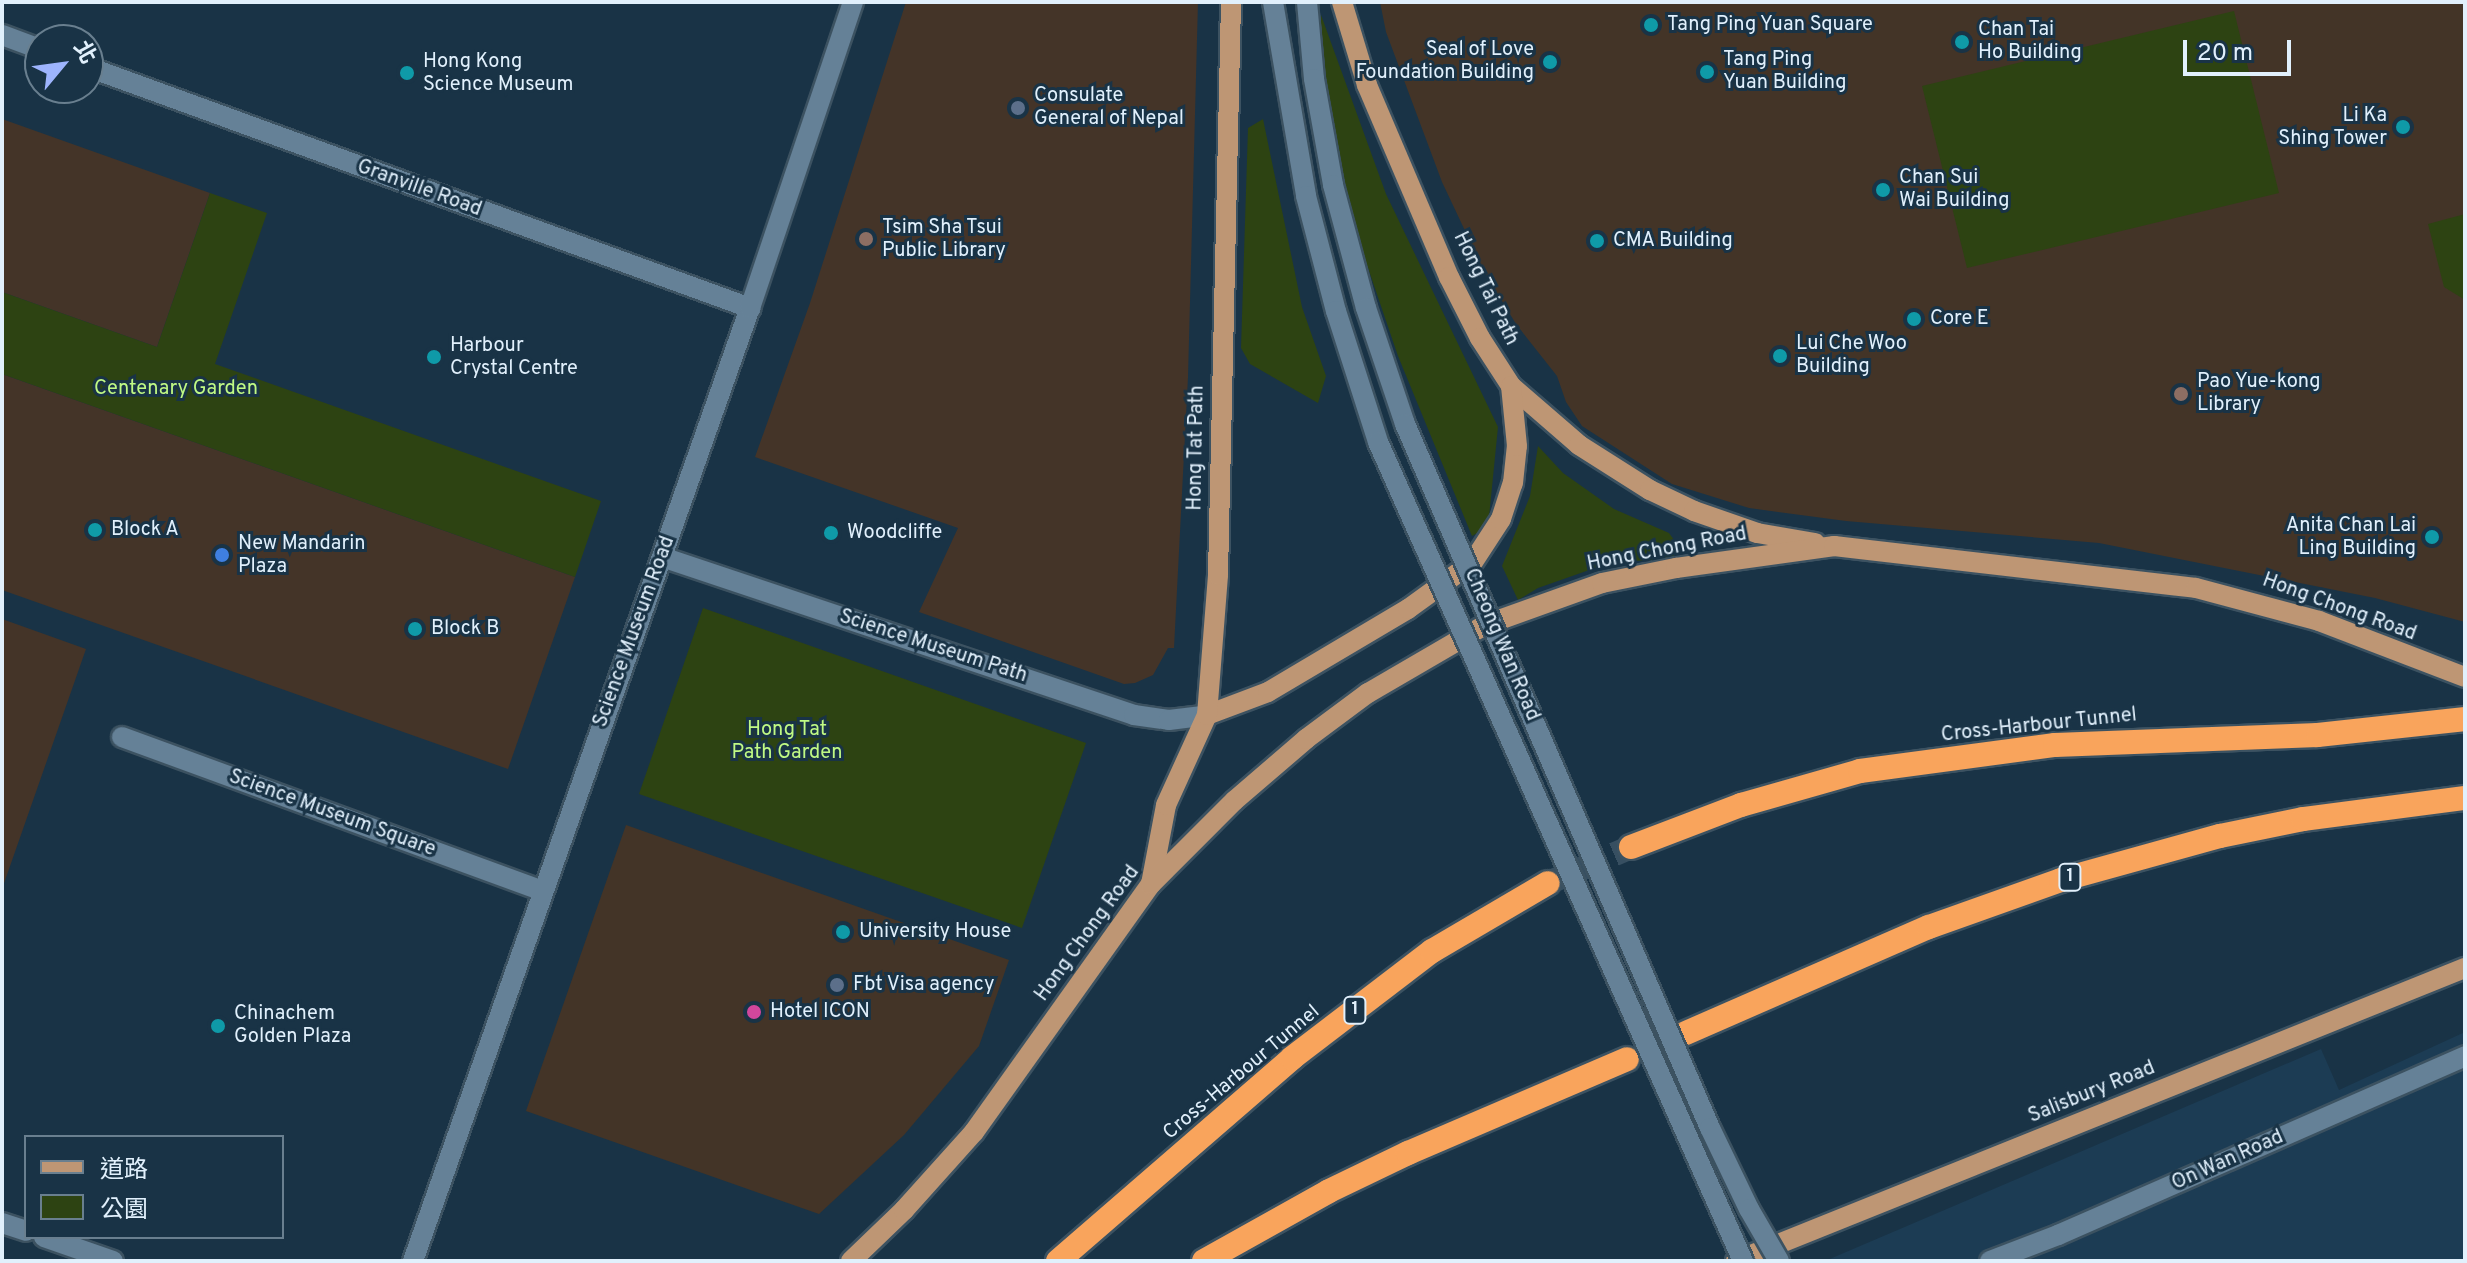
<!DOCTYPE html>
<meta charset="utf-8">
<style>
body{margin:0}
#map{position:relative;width:2467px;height:1263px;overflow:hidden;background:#193346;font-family:Overpass,"Noto Sans TC",sans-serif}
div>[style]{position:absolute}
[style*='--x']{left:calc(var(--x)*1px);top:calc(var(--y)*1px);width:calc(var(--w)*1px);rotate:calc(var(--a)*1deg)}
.commercial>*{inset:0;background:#443428}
.built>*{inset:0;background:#1c3c54}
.education>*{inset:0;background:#433427}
.green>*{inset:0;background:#2d4312}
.highway-tunnel>*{height:24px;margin-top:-12px;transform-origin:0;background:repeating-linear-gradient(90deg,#374f61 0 24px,transparent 0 36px)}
.roads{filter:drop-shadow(2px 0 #3c5261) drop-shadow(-2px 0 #3c5261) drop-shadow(0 2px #3c5261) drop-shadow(0 -2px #3c5261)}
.minor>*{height:20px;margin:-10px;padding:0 10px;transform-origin:10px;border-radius:10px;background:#658197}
.major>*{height:20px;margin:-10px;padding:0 10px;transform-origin:10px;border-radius:10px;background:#be9674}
.highway>*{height:24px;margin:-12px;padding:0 12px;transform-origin:12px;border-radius:12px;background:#f9a45c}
.bridges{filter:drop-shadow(2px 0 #3c5261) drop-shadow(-2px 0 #3c5261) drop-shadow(0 2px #3c5261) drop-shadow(0 -2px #3c5261)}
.minor-bridge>*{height:20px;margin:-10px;padding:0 10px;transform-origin:10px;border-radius:10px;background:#658197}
.dots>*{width:22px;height:22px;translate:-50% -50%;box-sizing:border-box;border:4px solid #193346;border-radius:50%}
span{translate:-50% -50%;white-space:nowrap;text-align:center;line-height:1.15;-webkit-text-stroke:6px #193346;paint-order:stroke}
.shield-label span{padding:2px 6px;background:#193346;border:2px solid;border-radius:6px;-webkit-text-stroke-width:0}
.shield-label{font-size:18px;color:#e1f0fc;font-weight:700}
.poi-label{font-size:20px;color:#e1f0fc}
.left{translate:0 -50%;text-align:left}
.right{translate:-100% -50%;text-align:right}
.street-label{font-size:20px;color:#e1f0fc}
.park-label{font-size:20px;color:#c0f984}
.frame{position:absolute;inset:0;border:4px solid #e1f0fc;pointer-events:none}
.legend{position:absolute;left:24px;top:1135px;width:260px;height:104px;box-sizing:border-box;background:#193346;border:2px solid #697f8f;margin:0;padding:10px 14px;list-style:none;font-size:24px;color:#e1f0fc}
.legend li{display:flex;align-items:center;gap:16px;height:40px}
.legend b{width:40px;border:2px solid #697f8f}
.north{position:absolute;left:24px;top:24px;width:80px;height:80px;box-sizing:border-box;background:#193346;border:2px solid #697f8f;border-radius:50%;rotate:61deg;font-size:22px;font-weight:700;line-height:32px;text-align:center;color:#e1f0fc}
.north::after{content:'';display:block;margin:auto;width:28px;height:36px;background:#9db4fd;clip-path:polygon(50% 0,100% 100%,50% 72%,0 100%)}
.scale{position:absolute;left:2183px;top:40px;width:108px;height:36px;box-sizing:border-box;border:4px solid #e1f0fc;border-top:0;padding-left:10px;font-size:24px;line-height:28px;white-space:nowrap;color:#e1f0fc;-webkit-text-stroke:6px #193346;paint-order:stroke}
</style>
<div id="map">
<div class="commercial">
<i style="clip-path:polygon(906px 2px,1198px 2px,1188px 377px,1174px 648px,1168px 648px,1153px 675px,1135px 683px,1124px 684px,919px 612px,958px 528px,755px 457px,810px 303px)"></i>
<i style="clip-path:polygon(2px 119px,210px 193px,157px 347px,2px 292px)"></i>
<i style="clip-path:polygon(2px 374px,575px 577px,508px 769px,2px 590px)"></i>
<i style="clip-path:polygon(2px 619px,86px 649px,2px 889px)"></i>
</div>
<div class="built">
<i style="clip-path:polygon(2465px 1032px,2465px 1261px,1825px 1261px,2321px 1049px,2339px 1090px)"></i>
</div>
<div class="education">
<i style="clip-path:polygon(1380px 2px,2465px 2px,2465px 622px,2375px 598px,2099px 543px,1846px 521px,1749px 508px,1672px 484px,1582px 426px,1566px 402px,1557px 376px,1516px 324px,1485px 273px,1442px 182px,1386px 32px)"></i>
<i style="clip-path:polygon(626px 825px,1009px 960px,979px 1046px,904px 1135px,819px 1214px,526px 1111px)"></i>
</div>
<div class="green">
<i style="clip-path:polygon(2234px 11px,2279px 193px,1967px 268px,1922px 86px)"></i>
<i style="clip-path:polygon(1321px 15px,1386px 194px,1498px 427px,1488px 527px,1472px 536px,1398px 356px,1352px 221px,1321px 61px)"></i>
<i style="clip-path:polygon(1263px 119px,1302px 307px,1326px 376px,1318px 403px,1250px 364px,1241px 348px,1248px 128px)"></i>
<i style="clip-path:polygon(210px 193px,267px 213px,215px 364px,601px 501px,575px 577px,2px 374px,2px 292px,157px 347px)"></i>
<i style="clip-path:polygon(2465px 214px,2465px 300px,2444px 287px,2428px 224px)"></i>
<i style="clip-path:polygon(1538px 446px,1563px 473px,1614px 509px,1669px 533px,1681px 550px,1674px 559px,1612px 562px,1538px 588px,1518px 600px,1502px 566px,1530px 496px)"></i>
<i style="clip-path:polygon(703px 608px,1086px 743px,1022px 928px,639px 794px)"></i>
</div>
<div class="highway-tunnel">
<i style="--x:1548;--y:883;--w:90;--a:-23.4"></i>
</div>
<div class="roads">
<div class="minor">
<i style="--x:2;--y:35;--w:40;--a:20.2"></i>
<i style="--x:88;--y:67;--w:705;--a:20"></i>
<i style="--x:662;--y:557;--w:498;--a:18.5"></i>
<i style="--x:1134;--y:715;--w:35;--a:8"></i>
<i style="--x:1169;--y:720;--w:38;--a:-7"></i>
<i style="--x:122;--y:737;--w:448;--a:20.1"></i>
<i style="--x:2;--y:1223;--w:25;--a:18"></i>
<i style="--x:44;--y:1237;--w:73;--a:19.2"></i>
<i style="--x:413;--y:1261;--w:1011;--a:-70.53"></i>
<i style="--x:750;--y:308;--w:323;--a:-71.4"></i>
<i style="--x:1990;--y:1261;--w:73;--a:-20.9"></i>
<i style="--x:2058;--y:1235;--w:445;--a:-23.7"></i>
</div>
<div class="major">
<i style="--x:1342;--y:2;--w:87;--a:73.2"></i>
<i style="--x:1367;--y:85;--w:209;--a:66.9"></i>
<i style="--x:1449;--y:277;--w:68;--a:63.1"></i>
<i style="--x:1480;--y:338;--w:57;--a:57.1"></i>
<i style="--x:1511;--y:386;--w:90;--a:40.9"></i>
<i style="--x:1579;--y:445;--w:84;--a:32.4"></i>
<i style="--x:1650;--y:490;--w:49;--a:25.5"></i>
<i style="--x:1694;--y:511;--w:67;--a:19.2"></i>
<i style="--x:1757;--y:533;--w:59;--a:9.8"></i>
<i style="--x:1207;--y:715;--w:65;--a:-20.7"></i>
<i style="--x:1268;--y:692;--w:163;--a:-30.7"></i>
<i style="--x:1408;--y:609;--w:80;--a:-35.9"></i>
<i style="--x:1473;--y:562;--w:51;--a:-56.9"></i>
<i style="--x:1501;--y:519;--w:38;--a:-72"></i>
<i style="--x:1513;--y:483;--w:37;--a:-84"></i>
<i style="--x:1517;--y:446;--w:60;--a:-95.7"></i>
<i style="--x:1151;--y:884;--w:80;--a:-79.2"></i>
<i style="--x:1166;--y:805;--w:99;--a:-65.5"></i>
<i style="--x:1207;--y:715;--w:140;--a:-85.5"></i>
<i style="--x:1218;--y:575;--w:573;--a:-88.7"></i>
<i style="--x:851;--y:1261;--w:74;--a:-43.9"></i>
<i style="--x:904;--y:1210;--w:105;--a:-48.1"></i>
<i style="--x:974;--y:1132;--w:305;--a:-54.5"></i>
<i style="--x:1151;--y:884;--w:117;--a:-45"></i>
<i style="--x:1234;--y:801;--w:95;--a:-40.7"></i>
<i style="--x:1306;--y:739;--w:77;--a:-36.6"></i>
<i style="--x:1368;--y:693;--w:135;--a:-30.2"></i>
<i style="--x:1485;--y:625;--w:124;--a:-19.7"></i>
<i style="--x:1602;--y:583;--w:76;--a:-11.5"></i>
<i style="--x:1676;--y:568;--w:160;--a:-7.9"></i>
<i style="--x:1834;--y:546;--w:364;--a:6.6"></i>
<i style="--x:2196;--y:588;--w:127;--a:15"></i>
<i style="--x:2319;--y:621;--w:156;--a:21"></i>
<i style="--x:1736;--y:1261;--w:786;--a:-21.9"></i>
</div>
<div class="highway">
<i style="--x:1631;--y:847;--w:118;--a:-20.9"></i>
<i style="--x:1741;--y:805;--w:124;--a:-15.9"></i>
<i style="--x:1860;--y:771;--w:197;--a:-7.6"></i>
<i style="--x:2055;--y:745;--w:263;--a:-2.2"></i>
<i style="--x:2318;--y:735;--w:148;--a:-6.2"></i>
<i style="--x:1686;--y:1033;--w:265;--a:-23.6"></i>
<i style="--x:1929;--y:927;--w:140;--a:-19.6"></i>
<i style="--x:2061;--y:880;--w:165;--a:-15.5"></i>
<i style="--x:2220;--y:836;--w:85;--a:-11.6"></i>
<i style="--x:2303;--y:819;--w:163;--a:-7.4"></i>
<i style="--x:1058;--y:1261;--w:310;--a:-40.9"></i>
<i style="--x:1292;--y:1058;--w:176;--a:-37.4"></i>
<i style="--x:1432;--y:951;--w:134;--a:-30.4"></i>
<i style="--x:1204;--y:1261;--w:143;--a:-29.2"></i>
<i style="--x:1329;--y:1191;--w:88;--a:-25.7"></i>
<i style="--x:1408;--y:1153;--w:238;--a:-23.2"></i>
</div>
</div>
<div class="bridges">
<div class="minor-bridge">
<i style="--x:1273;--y:2;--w:197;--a:80.3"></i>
<i style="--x:1306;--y:196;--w:119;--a:75.4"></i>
<i style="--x:1336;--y:311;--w:138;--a:72.2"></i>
<i style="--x:1378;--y:442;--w:897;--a:65.98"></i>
<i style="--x:1307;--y:2;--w:77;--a:84.8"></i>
<i style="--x:1314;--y:79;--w:108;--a:79.8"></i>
<i style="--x:1333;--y:185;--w:127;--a:75"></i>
<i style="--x:1366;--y:308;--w:122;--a:71.4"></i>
<i style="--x:1405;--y:424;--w:767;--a:66.58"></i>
<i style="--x:1710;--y:1128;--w:90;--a:64.3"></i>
<i style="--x:1749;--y:1209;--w:60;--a:60"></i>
</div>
</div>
<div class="dots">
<i style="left:1651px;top:25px;background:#0f9aa8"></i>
<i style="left:1962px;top:42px;background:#0f9aa8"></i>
<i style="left:1550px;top:62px;background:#0f9aa8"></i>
<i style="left:1707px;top:72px;background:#0f9aa8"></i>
<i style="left:407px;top:73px;background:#0f9aa8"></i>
<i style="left:1018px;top:108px;background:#5c6f8a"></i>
<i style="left:2403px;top:127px;background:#0f9aa8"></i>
<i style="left:1883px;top:190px;background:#0f9aa8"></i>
<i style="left:866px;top:239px;background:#8d6e63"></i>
<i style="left:1597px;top:241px;background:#0f9aa8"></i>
<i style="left:1914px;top:319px;background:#0f9aa8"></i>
<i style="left:1780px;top:356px;background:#0f9aa8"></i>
<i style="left:434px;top:357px;background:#0f9aa8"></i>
<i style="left:2181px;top:394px;background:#8d6e63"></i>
<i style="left:95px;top:530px;background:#0f9aa8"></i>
<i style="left:831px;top:533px;background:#0f9aa8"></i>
<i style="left:2432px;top:537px;background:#0f9aa8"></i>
<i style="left:222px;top:555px;background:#3f7fe0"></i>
<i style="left:415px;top:629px;background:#0f9aa8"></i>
<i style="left:843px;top:932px;background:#0f9aa8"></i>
<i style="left:837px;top:985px;background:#5c6f8a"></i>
<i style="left:754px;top:1012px;background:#d1479c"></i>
<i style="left:218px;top:1026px;background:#0f9aa8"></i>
</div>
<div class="shield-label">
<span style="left:2070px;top:877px">1</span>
<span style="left:1355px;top:1010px">1</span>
</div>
<div class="poi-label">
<span class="left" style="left:1667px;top:25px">Tang Ping Yuan Square</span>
<span class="left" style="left:1978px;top:42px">Chan Tai<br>Ho Building</span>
<span class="right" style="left:1534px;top:62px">Seal of Love<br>Foundation Building</span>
<span class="left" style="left:1723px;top:72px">Tang Ping<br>Yuan Building</span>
<span class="left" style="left:423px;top:74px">Hong Kong<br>Science Museum</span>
<span class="left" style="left:1034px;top:108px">Consulate<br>General of Nepal</span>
<span class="right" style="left:2387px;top:128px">Li Ka<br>Shing Tower</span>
<span class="left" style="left:1899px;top:190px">Chan Sui<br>Wai Building</span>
<span class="left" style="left:882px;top:240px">Tsim Sha Tsui<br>Public Library</span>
<span class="left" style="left:1613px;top:241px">CMA Building</span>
<span class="left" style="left:1930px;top:319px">Core E</span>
<span class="left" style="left:1796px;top:356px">Lui Che Woo<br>Building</span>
<span class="left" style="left:450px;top:358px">Harbour<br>Crystal Centre</span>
<span class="left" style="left:2197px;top:394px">Pao Yue-kong<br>Library</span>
<span class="right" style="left:2416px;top:538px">Anita Chan Lai<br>Ling Building</span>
<span class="left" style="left:111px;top:530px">Block A</span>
<span class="left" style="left:847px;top:533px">Woodcliffe</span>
<span class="left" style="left:238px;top:556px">New Mandarin<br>Plaza</span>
<span class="left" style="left:431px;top:629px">Block B</span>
<span class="left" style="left:859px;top:932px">University House</span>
<span class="left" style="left:853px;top:985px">Fbt Visa agency</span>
<span class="left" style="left:770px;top:1012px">Hotel ICON</span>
<span class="left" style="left:234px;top:1026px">Chinachem<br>Golden Plaza</span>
</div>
<div class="street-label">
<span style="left:419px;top:189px;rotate:20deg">Granville Road</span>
<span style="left:1485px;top:289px;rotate:64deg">Hong Tai Path</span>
<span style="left:1197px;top:448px;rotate:-89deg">Hong Tat Path</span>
<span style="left:1667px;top:550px;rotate:-11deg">Hong Chong Road</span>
<span style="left:2339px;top:608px;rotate:20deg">Hong Chong Road</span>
<span style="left:635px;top:632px;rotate:-70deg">Science Museum Road</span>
<span style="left:1501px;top:645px;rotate:67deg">Cheong Wan Road</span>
<span style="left:933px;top:647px;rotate:18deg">Science Museum Path</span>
<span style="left:2039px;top:726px;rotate:-6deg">Cross-Harbour Tunnel</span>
<span style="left:332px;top:814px;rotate:20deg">Science Museum Square</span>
<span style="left:1088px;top:934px;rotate:-54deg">Hong Chong Road</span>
<span style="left:1242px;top:1073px;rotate:-40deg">Cross-Harbour Tunnel</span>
<span style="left:2092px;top:1093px;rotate:-22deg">Salisbury Road</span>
<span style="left:2228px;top:1161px;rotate:-24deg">On Wan Road</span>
</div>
<div class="park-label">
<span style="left:176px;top:389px">Centenary Garden</span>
<span style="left:787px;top:742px">Hong Tat<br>Path Garden</span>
</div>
<div class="frame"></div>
<ul class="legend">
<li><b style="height:10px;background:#be9674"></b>道路</li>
<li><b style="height:22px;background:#2d4312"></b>公園</li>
</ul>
<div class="north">北</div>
<div class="scale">20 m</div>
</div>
